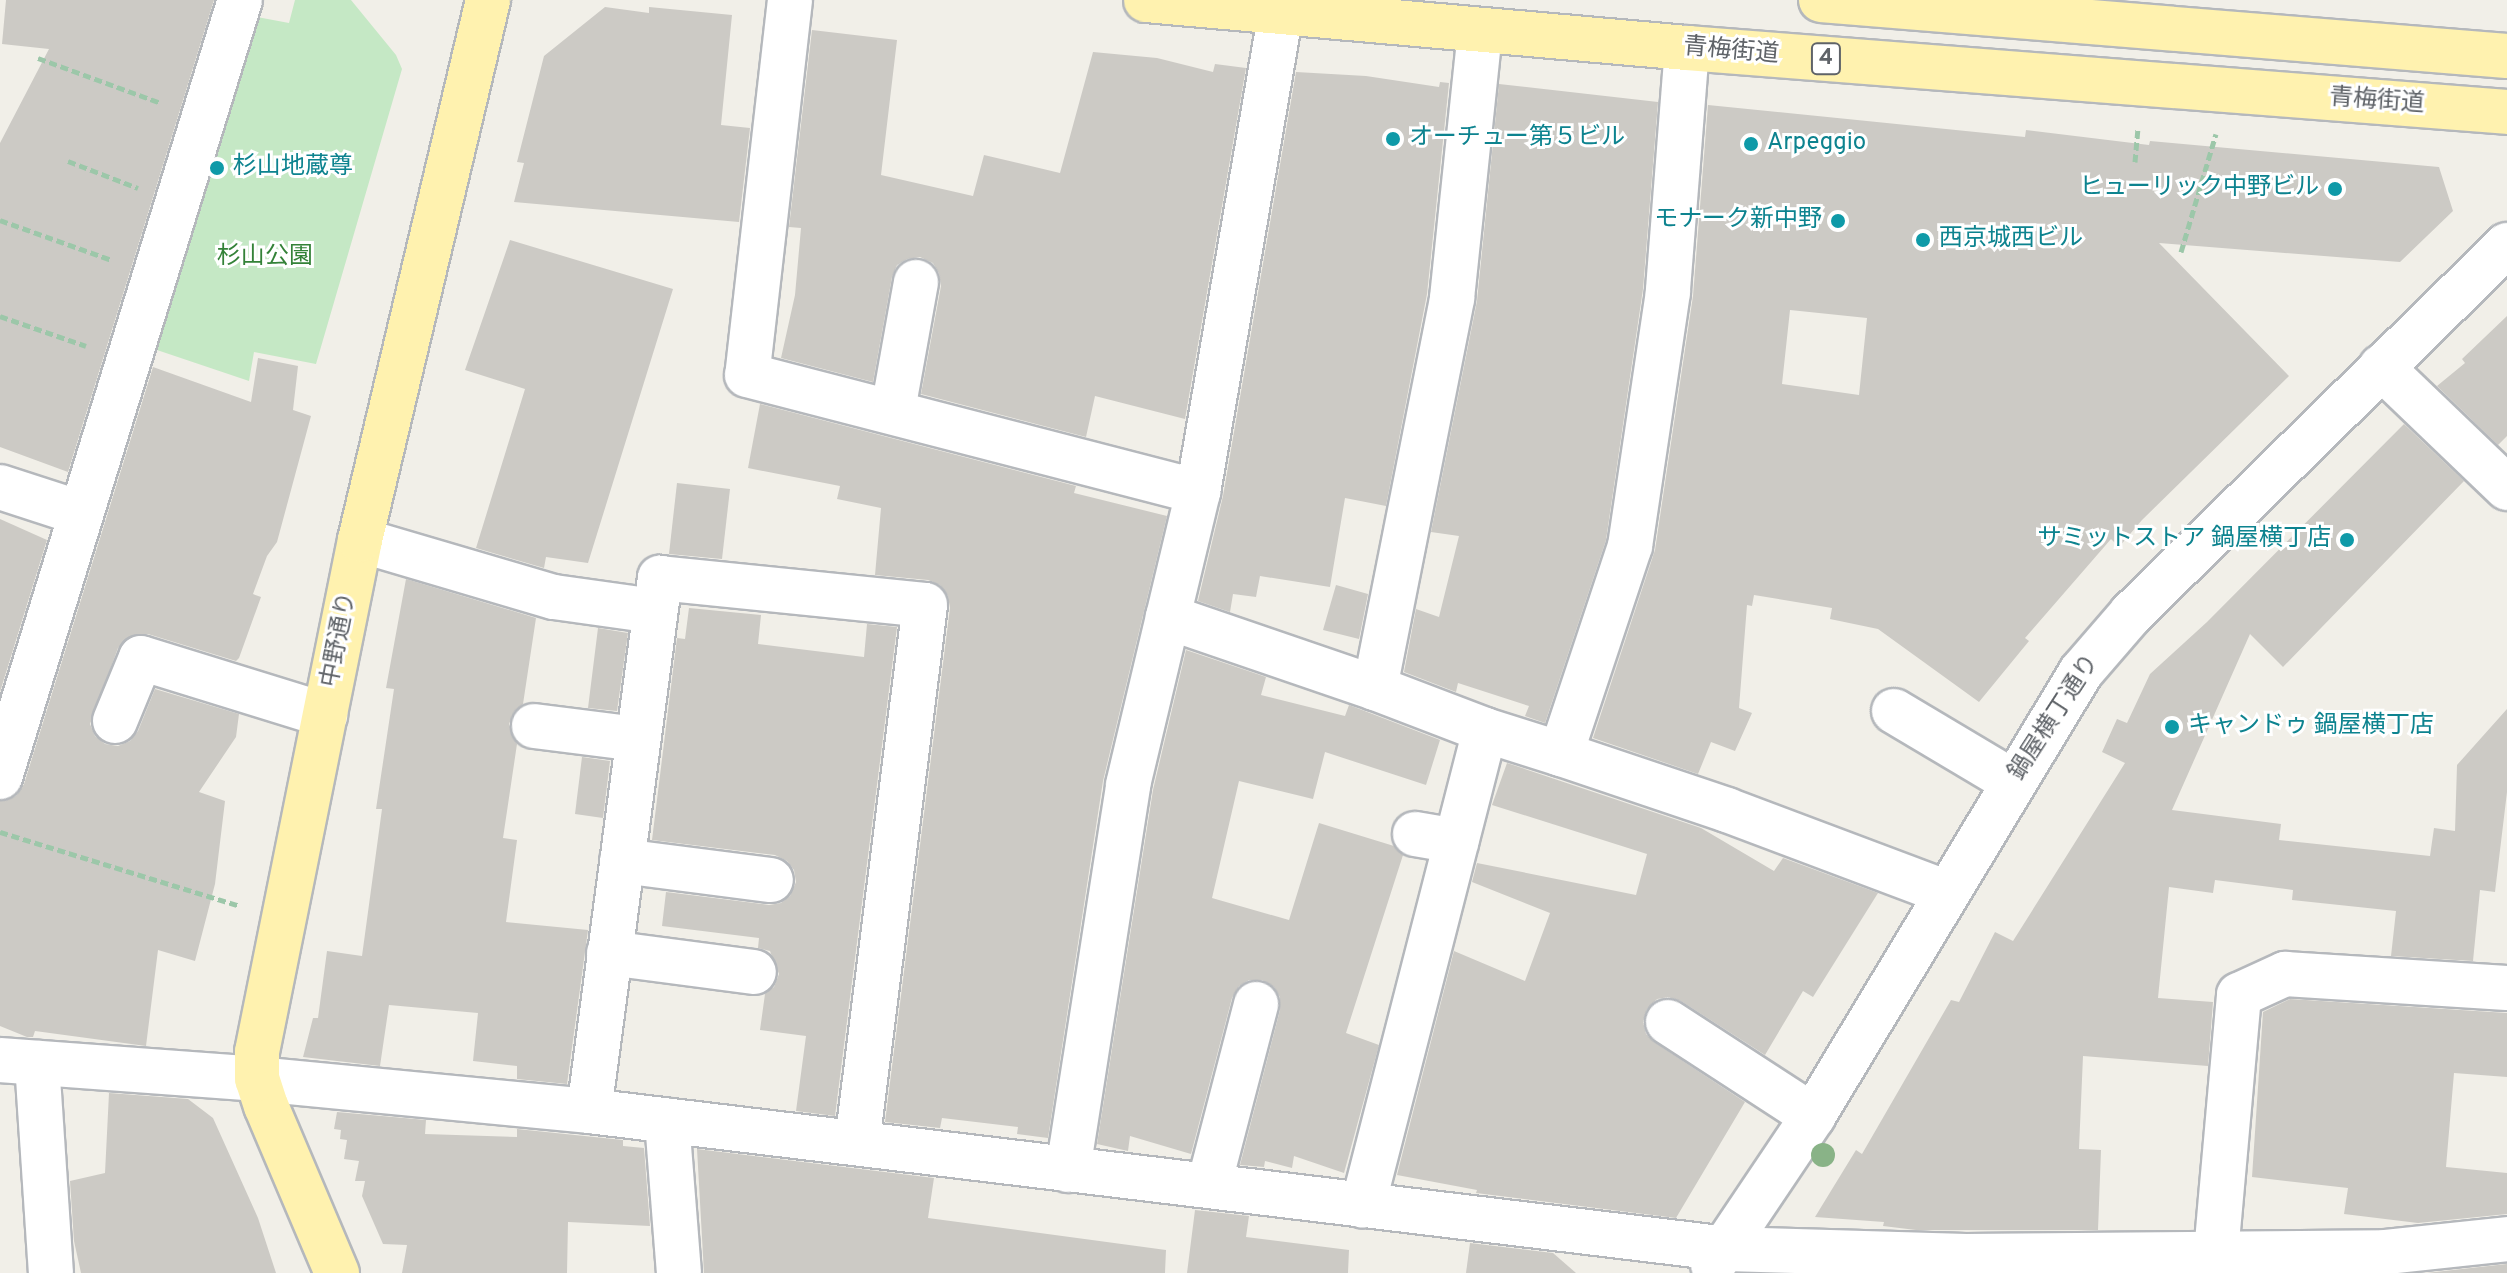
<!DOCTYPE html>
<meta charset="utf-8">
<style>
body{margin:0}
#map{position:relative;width:2507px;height:1273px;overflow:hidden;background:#f1efe8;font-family:Overpass,"Noto Sans JP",sans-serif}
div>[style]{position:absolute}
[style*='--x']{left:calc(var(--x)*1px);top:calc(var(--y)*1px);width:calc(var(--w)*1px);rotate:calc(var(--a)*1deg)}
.green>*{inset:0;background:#c5e8c5}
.building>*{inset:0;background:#cccac5}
.path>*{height:5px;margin-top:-2.5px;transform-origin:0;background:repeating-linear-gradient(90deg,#9cc7a9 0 8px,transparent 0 12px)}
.roads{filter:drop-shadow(2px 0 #b5b8bc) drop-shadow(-2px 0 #b5b8bc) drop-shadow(0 2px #b5b8bc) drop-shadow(0 -2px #b5b8bc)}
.minor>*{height:44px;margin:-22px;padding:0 22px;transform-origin:22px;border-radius:22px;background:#fff}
.major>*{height:44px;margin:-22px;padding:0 22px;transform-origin:22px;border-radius:22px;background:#fff2af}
.trees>*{width:24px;height:24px;margin:-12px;border-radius:50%;background:#89b387}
.dots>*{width:22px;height:22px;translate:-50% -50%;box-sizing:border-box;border:4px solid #fff;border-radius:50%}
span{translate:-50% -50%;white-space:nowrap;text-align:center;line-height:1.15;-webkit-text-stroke:6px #fff;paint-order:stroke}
.shield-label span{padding:2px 6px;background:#fff;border:2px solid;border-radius:6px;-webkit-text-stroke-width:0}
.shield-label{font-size:22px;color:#5f6368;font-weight:700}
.street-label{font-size:24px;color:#5f6368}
.culture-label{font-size:24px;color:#0d838f}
.left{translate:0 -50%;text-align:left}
.right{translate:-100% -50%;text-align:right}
.park-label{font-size:24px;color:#348238}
</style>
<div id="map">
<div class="green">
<i style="clip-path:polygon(295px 0,351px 0,396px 55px,402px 69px,316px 364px,254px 352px,249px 381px,154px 349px,257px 17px,289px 23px)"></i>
</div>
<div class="building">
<i style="clip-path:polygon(6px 0,214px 0,68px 472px,0 447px,0 143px,49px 49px,2px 44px)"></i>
<i style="clip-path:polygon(605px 7px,649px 13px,649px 7px,732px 15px,721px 125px,750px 128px,739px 222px,514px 202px,524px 163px,517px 162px,544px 56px)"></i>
<i style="clip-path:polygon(812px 30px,897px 40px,881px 175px,973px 196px,984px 155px,1060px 173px,1093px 52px,1157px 58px,1213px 72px,1215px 64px,1246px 68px,1185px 419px,1095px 396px,1086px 437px,921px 394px,941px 286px,939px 273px,933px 263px,920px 257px,907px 259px,897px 265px,892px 277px,873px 382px,781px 358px,795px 295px,801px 228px,789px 227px)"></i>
<i style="clip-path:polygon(1296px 72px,1366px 76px,1439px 87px,1440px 82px,1449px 83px,1427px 294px,1386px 506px,1345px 498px,1330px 587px,1260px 576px,1256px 597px,1233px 594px,1230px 612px,1198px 601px,1223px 496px)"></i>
<i style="clip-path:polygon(1499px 84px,1658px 102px,1643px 289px,1606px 540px,1545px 723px,1525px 716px,1529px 706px,1458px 683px,1456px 692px,1404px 672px,1416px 609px,1439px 617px,1459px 536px,1431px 532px,1477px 301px)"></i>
<i style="clip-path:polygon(evenodd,1708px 105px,2025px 137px,2026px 130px,2149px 145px,2150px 141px,2439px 167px,2453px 211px,2400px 262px,2159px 243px,2289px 376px,2142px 520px,2119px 547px,2111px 539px,2025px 638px,2029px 641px,1979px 702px,1878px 629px,1830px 619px,1832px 608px,1754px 595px,1752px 606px,1747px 605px,1739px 708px,1752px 713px,1735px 751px,1711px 742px,1698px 774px,1593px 738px,1655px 550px,1693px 296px,1708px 105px,1790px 310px,1867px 318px,1859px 395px,1782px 384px,1790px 310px)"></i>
<i style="clip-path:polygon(510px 240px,673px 289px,588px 563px,546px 557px,544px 568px,476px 548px,525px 389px,465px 370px)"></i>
<i style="clip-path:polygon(2507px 316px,2507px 436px,2498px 445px,2437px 386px,2465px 363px,2462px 359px)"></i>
<i style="clip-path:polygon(258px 358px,298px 366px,293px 410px,311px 416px,277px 542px,267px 556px,253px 594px,261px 597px,239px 658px,236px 661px,148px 634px,136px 634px,118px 648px,90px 724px,95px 736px,105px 744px,118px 746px,130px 741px,138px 731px,155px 689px,239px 714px,236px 737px,199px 792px,225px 801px,215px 884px,195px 961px,158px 950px,146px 1046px,35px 1031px,33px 1037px,27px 1037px,0 1026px,0 801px,16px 796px,24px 784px,153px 367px,251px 402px)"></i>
<i style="clip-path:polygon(760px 404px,1076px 486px,1074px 493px,1167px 516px,1103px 781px,1048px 1138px,1017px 1134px,1018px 1127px,942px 1118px,940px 1128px,885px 1122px,950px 608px,948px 596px,940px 585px,928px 580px,875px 575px,881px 508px,837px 499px,840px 486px,748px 468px)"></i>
<i style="clip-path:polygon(2404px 424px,2464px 481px,2283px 667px,2250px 634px,2172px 810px,2281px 824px,2279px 840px,2430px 856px,2434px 828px,2455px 831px,2457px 765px,2507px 709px,2507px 792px,2495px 892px,2480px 890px,2473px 961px,2391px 956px,2396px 911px,2292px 900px,2293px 890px,2215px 880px,2213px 893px,2169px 887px,2158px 998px,2213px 1002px,2208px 1066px,2083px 1056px,2079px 1149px,2101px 1150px,2098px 1230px,1916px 1230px,1883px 1226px,1884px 1222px,1815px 1217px,1856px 1150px,1862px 1154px,1951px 1000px,1959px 1002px,1995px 932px,2013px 941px,2125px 763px,2102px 752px,2117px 719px,2127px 723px,2150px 674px,2207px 622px)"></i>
<i style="clip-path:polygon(677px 483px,730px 489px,722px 559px,669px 554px)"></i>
<i style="clip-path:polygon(0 519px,47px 540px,0 692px)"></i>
<i style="clip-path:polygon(406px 579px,536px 618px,523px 704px,514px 712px,509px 724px,517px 744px,503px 838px,517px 840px,506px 922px,588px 930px,567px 1084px,517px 1079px,517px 1066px,473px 1061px,478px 1013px,389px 1005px,380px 1066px,303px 1057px,313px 1018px,318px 1018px,327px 951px,362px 956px,382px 809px,376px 809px,394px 689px,386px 688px)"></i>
<i style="clip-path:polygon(1336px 585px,1368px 594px,1359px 639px,1323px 630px)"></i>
<i style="clip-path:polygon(689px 608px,761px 615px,758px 644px,864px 657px,867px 624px,897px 627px,835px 1116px,796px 1111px,806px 1036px,760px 1030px,765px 994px,774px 987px,779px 974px,770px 951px,758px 948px,759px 938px,662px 926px,666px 892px,769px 905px,781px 903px,790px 896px,796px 882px,794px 870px,787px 861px,775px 855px,652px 840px,677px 638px,685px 639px)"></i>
<i style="clip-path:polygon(598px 628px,628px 633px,617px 711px,588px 708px)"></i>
<i style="clip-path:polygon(1186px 650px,1266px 677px,1261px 695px,1345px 716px,1349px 705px,1440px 740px,1426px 785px,1325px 752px,1313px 799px,1239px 781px,1212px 898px,1289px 920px,1319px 823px,1394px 846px,1403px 855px,1346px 1033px,1379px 1045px,1344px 1173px,1294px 1156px,1292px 1168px,1265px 1161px,1264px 1167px,1240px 1165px,1280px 1010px,1280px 997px,1274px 987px,1262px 980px,1249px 980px,1239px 986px,1232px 998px,1191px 1154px,1130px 1136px,1128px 1151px,1097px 1144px,1153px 790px)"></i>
<i style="clip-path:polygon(582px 757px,610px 761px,603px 818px,575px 814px)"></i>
<i style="clip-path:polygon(1507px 763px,1701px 828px,1774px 871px,1783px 858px,1878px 893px,1813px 997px,1803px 991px,1765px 1055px,1681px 1001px,1668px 997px,1657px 999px,1647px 1009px,1643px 1022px,1646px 1034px,1654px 1042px,1745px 1102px,1676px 1218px,1476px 1193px,1477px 1190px,1397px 1175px,1454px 951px,1525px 981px,1550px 913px,1472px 882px,1477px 863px,1636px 895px,1647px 854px,1492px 805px)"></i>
<i style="clip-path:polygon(2290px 999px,2507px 1013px,2507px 1077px,2454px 1073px,2446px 1167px,2507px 1173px,2507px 1214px,2418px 1223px,2344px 1214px,2348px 1188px,2252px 1177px,2263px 1012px)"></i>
<i style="clip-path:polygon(109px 1093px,188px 1099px,213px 1118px,258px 1218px,276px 1273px,81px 1273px,74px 1241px,70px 1181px,105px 1173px)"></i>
<i style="clip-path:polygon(337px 1112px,426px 1120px,425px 1134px,517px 1137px,517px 1129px,623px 1140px,623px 1146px,644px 1148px,650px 1226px,568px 1222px,567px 1273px,402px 1273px,407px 1245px,383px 1244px,362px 1196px,365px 1181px,355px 1181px,359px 1161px,344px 1159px,347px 1140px,340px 1139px,341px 1130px,334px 1129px)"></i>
<i style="clip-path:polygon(697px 1149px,934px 1178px,928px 1218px,1166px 1250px,1165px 1273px,704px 1273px)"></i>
<i style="clip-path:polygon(1195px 1210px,1249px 1216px,1246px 1237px,1349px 1250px,1348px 1273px,1187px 1273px)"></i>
<i style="clip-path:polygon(1470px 1243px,1553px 1253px,1576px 1273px,1466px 1273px)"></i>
<i style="clip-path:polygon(2507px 1264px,2507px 1273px,2426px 1273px)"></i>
</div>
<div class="path">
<i style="--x:38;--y:58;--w:131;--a:20.1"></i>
<i style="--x:68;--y:161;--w:75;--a:21.1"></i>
<i style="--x:2135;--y:162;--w:35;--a:-85"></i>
<i style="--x:0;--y:220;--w:119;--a:19.7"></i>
<i style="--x:2181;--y:252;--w:123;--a:-73.5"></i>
<i style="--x:0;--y:316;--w:91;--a:19.2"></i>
<i style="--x:0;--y:832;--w:251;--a:17.1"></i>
</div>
<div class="roads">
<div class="minor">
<i style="--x:790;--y:0;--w:377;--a:96.5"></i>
<i style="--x:747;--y:375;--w:466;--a:14.5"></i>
<i style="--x:1687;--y:48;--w:245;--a:94.5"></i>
<i style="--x:1668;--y:292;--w:257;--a:98.5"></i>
<i style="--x:1630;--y:546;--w:219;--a:108.4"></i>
<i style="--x:1561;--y:754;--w:175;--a:18.6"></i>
<i style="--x:1727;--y:810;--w:233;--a:20.6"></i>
<i style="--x:2381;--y:367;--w:175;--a:43.8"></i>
<i style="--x:893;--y:410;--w:130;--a:-79.8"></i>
<i style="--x:0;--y:487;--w:84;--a:18"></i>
<i style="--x:360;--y:540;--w:202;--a:16.4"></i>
<i style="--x:554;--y:597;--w:101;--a:8"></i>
<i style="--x:1168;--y:617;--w:129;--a:-76.5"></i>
<i style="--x:1198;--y:492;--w:486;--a:-80.2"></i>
<i style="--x:1375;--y:688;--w:398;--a:-78.8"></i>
<i style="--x:1452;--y:298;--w:269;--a:-84"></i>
<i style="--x:1894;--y:711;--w:139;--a:30.8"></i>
<i style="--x:115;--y:721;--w:68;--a:-67.6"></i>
<i style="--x:141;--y:658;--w:193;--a:17.2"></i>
<i style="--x:534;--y:726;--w:104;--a:7.2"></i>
<i style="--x:1485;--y:730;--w:80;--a:17.5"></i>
<i style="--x:0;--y:777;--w:813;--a:-72.84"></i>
<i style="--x:1415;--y:834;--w:42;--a:9.7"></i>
<i style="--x:622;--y:861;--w:150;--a:7.3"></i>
<i style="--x:609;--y:953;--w:146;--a:7.5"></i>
<i style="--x:1668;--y:1022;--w:173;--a:33"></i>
<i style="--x:0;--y:1060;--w:258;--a:4.2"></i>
<i style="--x:257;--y:1079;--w:334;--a:5.5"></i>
<i style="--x:589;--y:1111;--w:1146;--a:6.91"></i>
<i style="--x:1727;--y:1249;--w:239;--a:1.7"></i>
<i style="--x:1966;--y:1256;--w:420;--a:-0.5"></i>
<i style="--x:2386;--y:1252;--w:122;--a:-6.1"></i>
<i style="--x:37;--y:1063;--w:210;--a:86.2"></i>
<i style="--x:589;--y:1111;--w:538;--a:-82.41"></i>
<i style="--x:660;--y:578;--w:266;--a:5.8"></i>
<i style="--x:925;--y:605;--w:542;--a:97.2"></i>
<i style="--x:667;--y:1121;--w:152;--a:85.5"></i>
<i style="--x:1068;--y:1170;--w:390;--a:-81.1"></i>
<i style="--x:1128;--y:785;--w:173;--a:-76.6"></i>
<i style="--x:1168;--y:617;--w:219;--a:18.9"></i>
<i style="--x:1375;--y:688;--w:118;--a:20.9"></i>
<i style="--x:1485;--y:730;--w:491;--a:104.4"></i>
<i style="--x:1209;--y:1185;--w:187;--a:-75.4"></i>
<i style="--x:2216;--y:1253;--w:259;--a:-84.9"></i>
<i style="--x:2239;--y:995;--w:51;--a:-24.5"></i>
<i style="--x:2285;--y:974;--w:222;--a:3.6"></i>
<i style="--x:1713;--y:1265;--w:179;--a:-56.1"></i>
<i style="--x:1813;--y:1116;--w:519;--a:-58.88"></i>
<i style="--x:2081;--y:672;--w:77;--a:-49.2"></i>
<i style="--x:2131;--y:614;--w:527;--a:-44.46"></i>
</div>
<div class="major">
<i style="--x:1146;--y:0;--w:543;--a:5.07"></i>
<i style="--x:1687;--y:48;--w:822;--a:4.46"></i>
<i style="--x:1821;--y:0;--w:688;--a:4.67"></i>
<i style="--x:337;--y:1273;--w:181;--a:-113"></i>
<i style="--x:266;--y:1106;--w:28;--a:-108"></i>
<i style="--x:257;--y:1079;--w:27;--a:-90"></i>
<i style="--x:257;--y:1052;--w:522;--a:-78.63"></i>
<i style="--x:360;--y:540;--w:555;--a:-76.66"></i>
</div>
</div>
<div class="trees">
<i style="left:1823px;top:1155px"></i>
</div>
<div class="dots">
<i style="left:1393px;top:139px;background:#0f9aa8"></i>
<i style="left:1751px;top:144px;background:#0f9aa8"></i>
<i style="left:217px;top:168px;background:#0f9aa8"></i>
<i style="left:2335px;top:189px;background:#0f9aa8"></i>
<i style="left:1838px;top:221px;background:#0f9aa8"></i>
<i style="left:1923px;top:240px;background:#0f9aa8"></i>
<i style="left:2347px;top:540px;background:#0f9aa8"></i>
<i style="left:2172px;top:727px;background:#0f9aa8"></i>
</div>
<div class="shield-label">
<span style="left:1826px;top:59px">4</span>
</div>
<div class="street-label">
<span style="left:1731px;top:52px;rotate:5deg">青梅街道</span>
<span style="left:2377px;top:102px;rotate:4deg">青梅街道</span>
<span style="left:340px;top:640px;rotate:-79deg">中野通り</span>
<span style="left:2055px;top:718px;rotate:-57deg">鍋屋横丁通り</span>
</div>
<div class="culture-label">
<span class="left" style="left:1409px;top:139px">オーチュー第５ビル</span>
<span class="left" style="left:1767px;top:144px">Arpeggio</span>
<span class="left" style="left:233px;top:168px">杉山地蔵尊</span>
<span class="right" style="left:2319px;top:189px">ヒューリック中野ビル</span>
<span class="right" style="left:1822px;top:221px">モナーク新中野</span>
<span class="left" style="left:1939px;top:240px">西京城西ビル</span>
<span class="right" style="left:2331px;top:540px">サミットストア 鍋屋横丁店</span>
<span class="left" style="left:2188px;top:727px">キャンドゥ 鍋屋横丁店</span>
</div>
<div class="park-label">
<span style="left:265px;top:258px">杉山公園</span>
</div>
</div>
